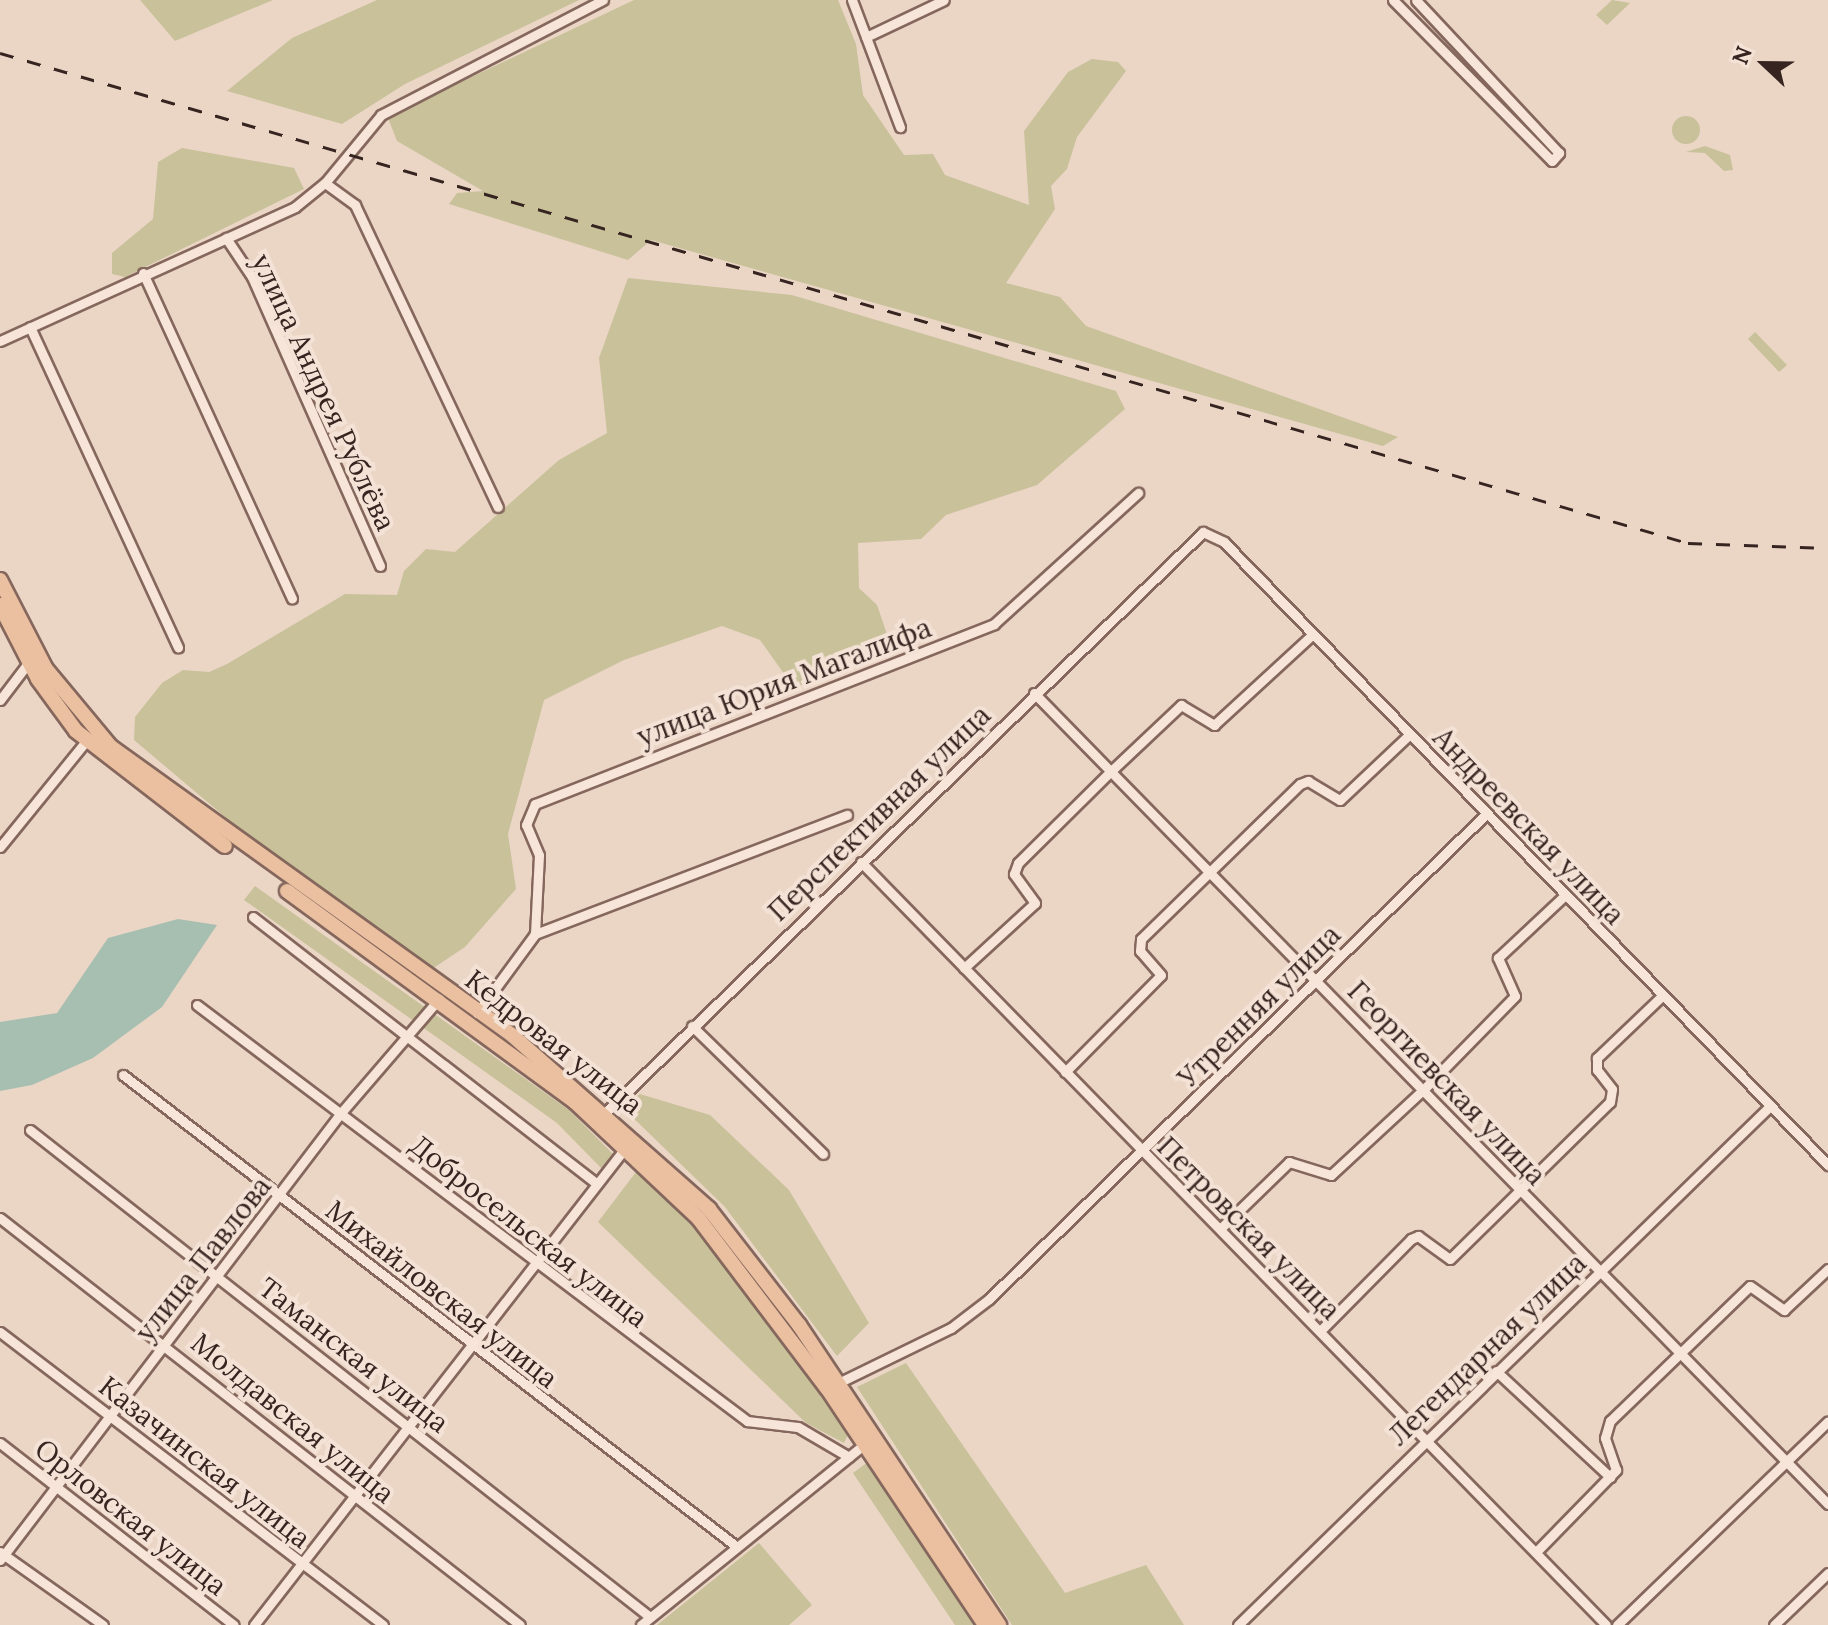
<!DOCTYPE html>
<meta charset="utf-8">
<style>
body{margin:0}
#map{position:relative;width:1828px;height:1625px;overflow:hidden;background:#ebd6c6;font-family:Lora,serif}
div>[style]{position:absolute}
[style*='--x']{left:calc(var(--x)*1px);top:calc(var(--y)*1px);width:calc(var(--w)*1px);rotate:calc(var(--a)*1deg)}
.green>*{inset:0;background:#c8c19a}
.round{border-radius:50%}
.water>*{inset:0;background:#a7bfb1}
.roads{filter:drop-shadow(2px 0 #85675d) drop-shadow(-2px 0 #85675d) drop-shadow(0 2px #85675d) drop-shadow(0 -2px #85675d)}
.minor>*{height:9px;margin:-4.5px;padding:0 4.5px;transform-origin:4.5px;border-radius:4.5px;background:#f6e5d8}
.primary>*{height:14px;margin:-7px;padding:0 7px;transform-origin:7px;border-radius:7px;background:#ebc0a0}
.rail>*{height:3px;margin-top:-1.5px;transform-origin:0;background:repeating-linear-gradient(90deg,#362420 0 14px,transparent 0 28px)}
span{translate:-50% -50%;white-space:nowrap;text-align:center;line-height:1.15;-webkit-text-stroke:8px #f3e2d5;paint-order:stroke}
.street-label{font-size:28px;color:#362420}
.north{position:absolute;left:1724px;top:24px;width:80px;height:80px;-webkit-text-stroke:6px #f3e2d5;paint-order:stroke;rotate:292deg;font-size:22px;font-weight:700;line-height:32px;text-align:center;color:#362420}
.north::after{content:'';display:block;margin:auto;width:28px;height:36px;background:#362420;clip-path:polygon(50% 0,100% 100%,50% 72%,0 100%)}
</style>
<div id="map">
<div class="green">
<i style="clip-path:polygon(140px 0,273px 0,175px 41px)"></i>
<i style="clip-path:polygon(377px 0,579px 0,405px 84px,342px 124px,227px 91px,292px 38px)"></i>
<i style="clip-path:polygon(634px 0,838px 0,856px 44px,863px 95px,904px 155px,933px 154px,945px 175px,1029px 205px,1024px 131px,1068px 72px,1092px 59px,1118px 62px,1126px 71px,1077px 137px,1067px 169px,1051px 186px,1055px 209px,1006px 283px,1060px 297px,1086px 326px,1398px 437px,1383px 446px,651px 240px,628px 260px,449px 204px,457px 193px,483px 191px,397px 141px,388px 118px,408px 107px)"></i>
<i style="clip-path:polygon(1612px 0,1630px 3px,1607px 25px,1596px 15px)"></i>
<i class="round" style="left:1672px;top:116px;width:28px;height:28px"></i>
<i style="clip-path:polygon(1705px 146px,1730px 155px,1733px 170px,1724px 171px,1705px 153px,1686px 152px)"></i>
<i style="clip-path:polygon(182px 148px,294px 168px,304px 189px,125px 277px,112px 274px,112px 253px,153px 219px,158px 162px)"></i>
<i style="clip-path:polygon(628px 278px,792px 295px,1116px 391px,1125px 409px,1037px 485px,946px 515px,921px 539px,858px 543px,859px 588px,877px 605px,889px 640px,874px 655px,794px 688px,760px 640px,722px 626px,624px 660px,544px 700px,508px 834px,516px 889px,465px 947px,429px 971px,268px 853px,134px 740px,135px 717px,162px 683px,183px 670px,209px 672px,227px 664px,345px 594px,397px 595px,404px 571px,426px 549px,455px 552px,559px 460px,607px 433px,599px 358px)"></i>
<i style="clip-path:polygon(1755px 332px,1787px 365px,1779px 372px,1748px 339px)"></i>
<i style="clip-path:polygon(255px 886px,569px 1110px,613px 1154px,603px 1170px,557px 1123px,244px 900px)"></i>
<i style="clip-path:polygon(640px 1094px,710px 1115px,789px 1190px,869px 1323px,837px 1356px,725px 1207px,622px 1107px)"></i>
<i style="clip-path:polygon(639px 1168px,708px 1239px,785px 1337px,848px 1435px,844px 1443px,806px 1423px,598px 1222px)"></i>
<i style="clip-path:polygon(906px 1363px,1065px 1593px,1146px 1565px,1184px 1625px,1012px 1625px,857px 1387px)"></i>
<i style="clip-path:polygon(872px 1459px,982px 1625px,955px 1625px,853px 1473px)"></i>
<i style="clip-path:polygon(759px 1543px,812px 1605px,789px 1625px,657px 1625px)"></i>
</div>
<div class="water">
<i style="clip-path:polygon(178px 919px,217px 925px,162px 1007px,93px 1058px,32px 1085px,0 1091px,0 1022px,57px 1013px,108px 938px)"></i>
</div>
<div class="roads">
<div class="minor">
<i style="--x:852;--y:0;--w:136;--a:69.3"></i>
<i style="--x:1393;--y:0;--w:226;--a:45.4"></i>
<i style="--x:1552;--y:161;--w:11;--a:-49"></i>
<i style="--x:1559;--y:153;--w:209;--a:-133.1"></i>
<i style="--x:866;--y:37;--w:86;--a:-25.4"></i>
<i style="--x:325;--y:183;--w:37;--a:36"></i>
<i style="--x:355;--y:205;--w:334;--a:64.7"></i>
<i style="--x:226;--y:238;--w:47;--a:56.3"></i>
<i style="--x:252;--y:277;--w:316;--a:66.1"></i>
<i style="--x:143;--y:273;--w:358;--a:65.4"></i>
<i style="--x:30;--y:327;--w:353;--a:65.2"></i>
<i style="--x:0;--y:341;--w:324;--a:-24.4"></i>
<i style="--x:295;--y:207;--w:38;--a:-39"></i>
<i style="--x:325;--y:183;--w:88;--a:-50.5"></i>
<i style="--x:381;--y:115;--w:250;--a:-27.4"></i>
<i style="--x:1034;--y:693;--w:1135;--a:45.61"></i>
<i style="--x:0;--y:700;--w:48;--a:-52.7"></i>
<i style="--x:0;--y:847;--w:136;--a:-50.9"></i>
<i style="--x:861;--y:862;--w:1066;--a:45.68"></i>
<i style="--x:253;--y:917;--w:435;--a:37.8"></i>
<i style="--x:535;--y:934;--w:79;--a:-87.1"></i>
<i style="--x:539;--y:855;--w:33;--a:-113"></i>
<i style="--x:526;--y:825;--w:23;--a:-67"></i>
<i style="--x:535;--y:804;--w:493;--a:-21.4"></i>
<i style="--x:994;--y:624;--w:195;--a:-42.3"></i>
<i style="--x:964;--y:968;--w:96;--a:-42.5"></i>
<i style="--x:1035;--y:903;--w:36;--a:-126"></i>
<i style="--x:1014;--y:874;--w:12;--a:-70"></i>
<i style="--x:1018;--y:863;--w:129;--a:-44.7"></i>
<i style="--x:1110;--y:772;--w:98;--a:-43.3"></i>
<i style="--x:1181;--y:705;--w:39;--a:31"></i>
<i style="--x:1214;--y:725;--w:133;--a:-42.6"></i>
<i style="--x:197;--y:1005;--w:690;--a:37.1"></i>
<i style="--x:747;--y:1421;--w:51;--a:6.7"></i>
<i style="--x:798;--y:1427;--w:59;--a:30.5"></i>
<i style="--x:477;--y:1013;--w:98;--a:-53.7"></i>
<i style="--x:535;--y:934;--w:334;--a:-20.9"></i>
<i style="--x:692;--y:1026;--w:183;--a:44.3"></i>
<i style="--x:1065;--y:1072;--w:136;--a:-45.3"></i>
<i style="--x:1161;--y:975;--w:32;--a:-131"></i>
<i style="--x:1140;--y:951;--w:12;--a:-85"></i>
<i style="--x:1141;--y:939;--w:222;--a:-44.3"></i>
<i style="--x:1300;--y:784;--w:9;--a:-21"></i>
<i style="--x:1308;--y:781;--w:37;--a:31"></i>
<i style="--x:1340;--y:800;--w:95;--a:-43.3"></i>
<i style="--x:123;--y:1075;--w:773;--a:37.54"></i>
<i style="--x:599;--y:1119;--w:842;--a:-44.18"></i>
<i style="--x:1203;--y:532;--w:23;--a:25"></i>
<i style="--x:1224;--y:542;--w:868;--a:45.89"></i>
<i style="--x:30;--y:1130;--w:788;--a:38.15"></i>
<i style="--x:0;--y:1218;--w:660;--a:38.05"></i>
<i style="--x:1221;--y:1228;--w:95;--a:-44.1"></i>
<i style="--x:1289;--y:1162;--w:44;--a:17.2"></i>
<i style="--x:1331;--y:1175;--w:127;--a:-42.8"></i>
<i style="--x:1424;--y:1089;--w:130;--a:-45.6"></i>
<i style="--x:1515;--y:996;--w:42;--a:-114.1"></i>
<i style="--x:1498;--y:958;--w:92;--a:-43.2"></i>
<i style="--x:1320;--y:1331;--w:129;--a:-45.3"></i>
<i style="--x:1411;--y:1239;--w:8;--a:-23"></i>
<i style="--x:1418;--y:1236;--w:39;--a:36"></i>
<i style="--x:1450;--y:1259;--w:224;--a:-44.5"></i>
<i style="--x:1610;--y:1102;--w:13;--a:-81"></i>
<i style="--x:1612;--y:1089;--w:24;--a:-128"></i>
<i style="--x:1597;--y:1070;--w:12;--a:-90"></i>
<i style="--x:1597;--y:1058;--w:91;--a:-43.7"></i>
<i style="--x:0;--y:1332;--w:482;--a:37.4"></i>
<i style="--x:1496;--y:1371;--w:156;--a:42.9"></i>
<i style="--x:834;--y:1385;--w:130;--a:-26"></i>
<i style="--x:951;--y:1328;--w:48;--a:-37.3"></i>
<i style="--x:989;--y:1299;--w:694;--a:-44.3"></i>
<i style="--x:0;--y:1443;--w:296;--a:37.9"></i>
<i style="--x:0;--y:1552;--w:126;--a:35.3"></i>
<i style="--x:1536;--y:1552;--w:115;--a:-45.7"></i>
<i style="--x:1616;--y:1470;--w:34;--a:-109"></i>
<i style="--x:1605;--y:1438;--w:18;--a:-74"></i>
<i style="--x:1610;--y:1421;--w:194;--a:-44"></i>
<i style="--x:1750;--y:1286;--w:42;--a:35.2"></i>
<i style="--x:1784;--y:1310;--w:60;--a:-43"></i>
<i style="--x:0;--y:1560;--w:561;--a:-52.68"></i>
<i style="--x:340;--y:1114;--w:152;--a:-49.3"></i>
<i style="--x:254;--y:1625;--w:606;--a:-52.11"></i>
<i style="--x:641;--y:1625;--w:292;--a:-39"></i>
<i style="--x:1238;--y:1625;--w:743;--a:-44.29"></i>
<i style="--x:1617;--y:1625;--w:293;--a:-44"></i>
<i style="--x:1774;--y:1625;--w:75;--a:-43.9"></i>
</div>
<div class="primary">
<i style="--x:0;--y:580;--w:100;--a:62.7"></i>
<i style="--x:46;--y:669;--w:102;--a:50.2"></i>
<i style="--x:111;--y:747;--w:496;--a:35.7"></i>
<i style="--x:514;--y:1037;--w:260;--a:41.4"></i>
<i style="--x:709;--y:1209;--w:147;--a:52.2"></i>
<i style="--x:799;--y:1325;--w:361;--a:56.3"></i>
<i style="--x:0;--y:605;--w:83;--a:62.8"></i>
<i style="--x:38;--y:679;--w:64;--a:53.8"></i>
<i style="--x:76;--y:731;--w:188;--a:37.7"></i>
<i style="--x:287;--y:891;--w:357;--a:36.2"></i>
<i style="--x:575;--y:1102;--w:170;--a:43.3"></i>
<i style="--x:699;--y:1219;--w:212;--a:52.9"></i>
<i style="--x:827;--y:1388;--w:285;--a:56.3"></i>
</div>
</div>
<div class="rail">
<i style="--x:0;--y:53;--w:1758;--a:16.19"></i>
<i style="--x:1688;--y:543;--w:140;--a:2"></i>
</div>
<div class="street-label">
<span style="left:324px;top:392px;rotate:65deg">улица Андрея Рублёва</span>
<span style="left:784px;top:682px;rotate:-21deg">улица Юрия Магалифа</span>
<span style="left:879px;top:813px;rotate:-44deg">Перспективная улица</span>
<span style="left:1529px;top:826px;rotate:46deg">Андреевская улица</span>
<span style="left:1259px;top:1006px;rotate:-45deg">Утренняя улица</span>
<span style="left:554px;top:1042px;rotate:38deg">Кедровая улица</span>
<span style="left:1447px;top:1083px;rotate:46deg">Георгиевская улица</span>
<span style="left:1249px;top:1228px;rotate:45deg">Петровская улица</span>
<span style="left:529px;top:1231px;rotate:38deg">Добросельская улица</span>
<span style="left:203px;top:1259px;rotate:-52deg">улица Павлова</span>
<span style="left:442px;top:1294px;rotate:38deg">Михайловская улица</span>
<span style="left:1487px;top:1349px;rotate:-44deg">Легендарная улица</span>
<span style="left:354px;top:1355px;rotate:38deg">Таманская улица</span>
<span style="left:293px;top:1418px;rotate:39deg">Молдавская улица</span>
<span style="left:205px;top:1462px;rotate:38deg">Казачинская улица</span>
<span style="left:131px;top:1517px;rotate:38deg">Орловская улица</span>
</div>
<div class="north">N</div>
</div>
